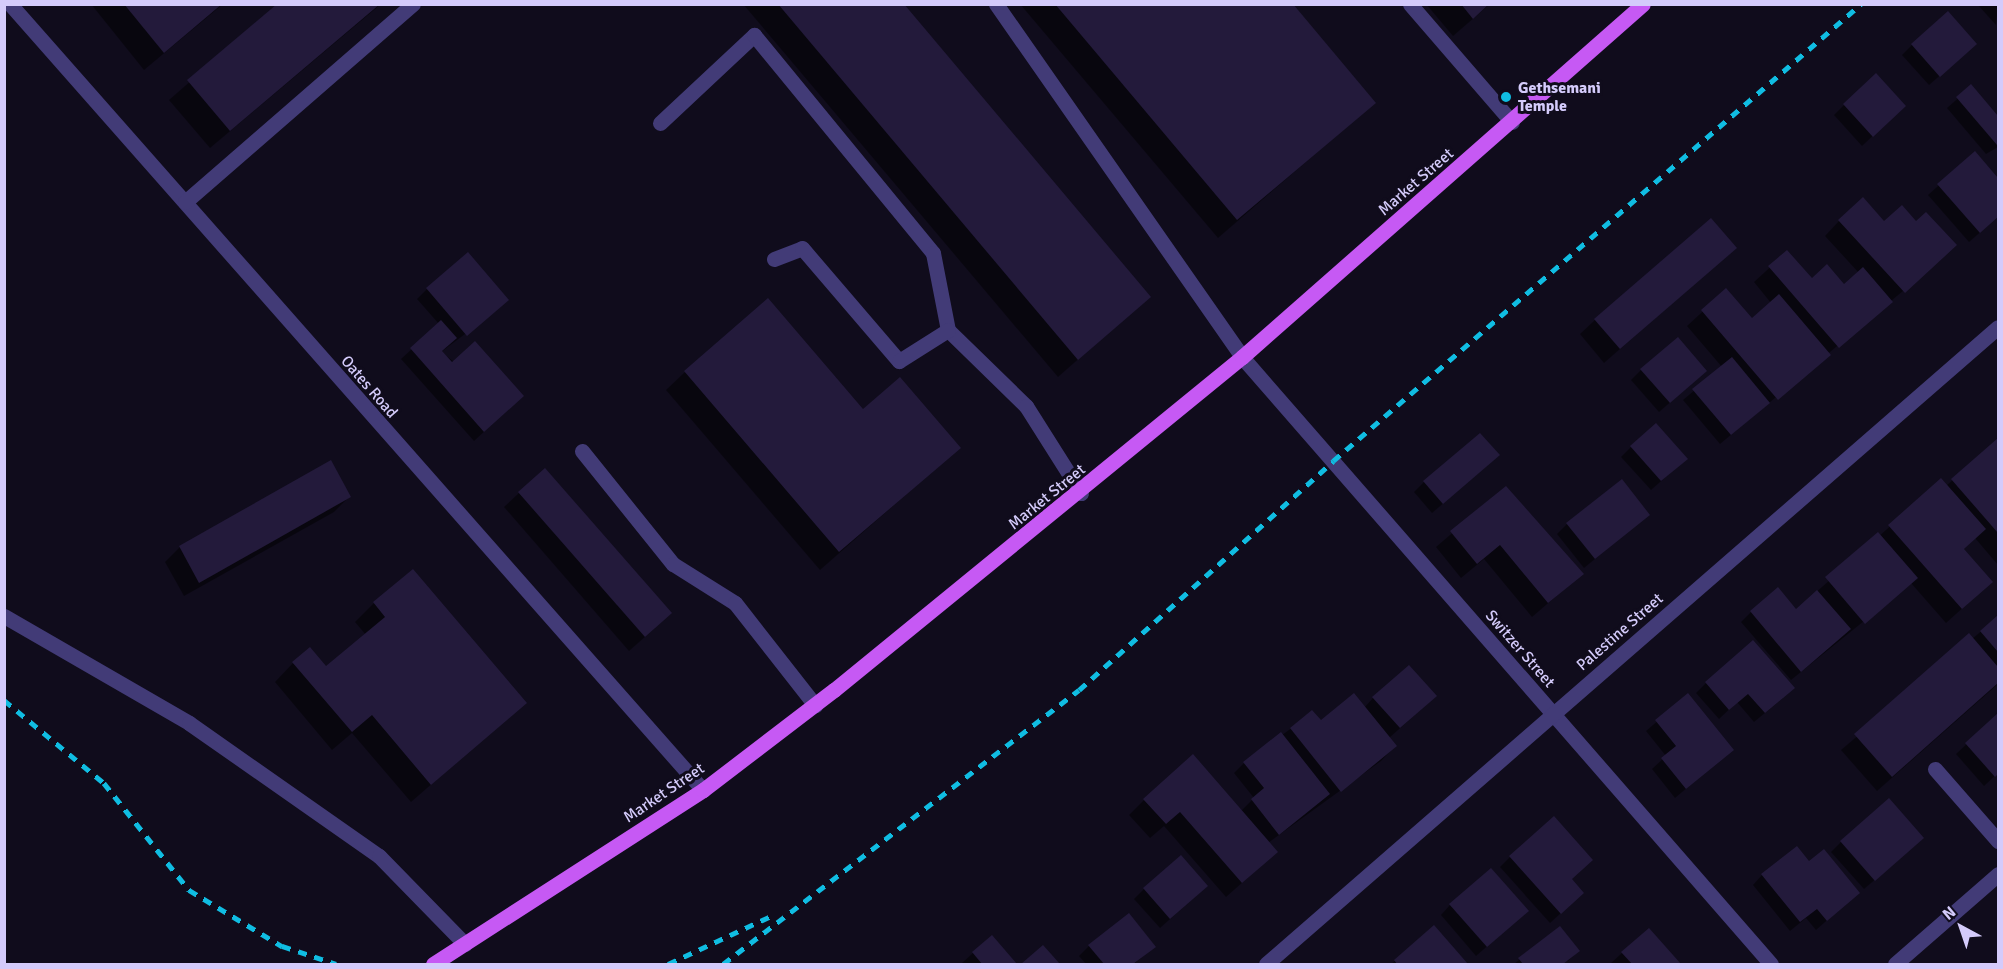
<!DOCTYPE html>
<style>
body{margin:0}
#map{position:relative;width:2003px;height:969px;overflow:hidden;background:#100c1c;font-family:Signika,sans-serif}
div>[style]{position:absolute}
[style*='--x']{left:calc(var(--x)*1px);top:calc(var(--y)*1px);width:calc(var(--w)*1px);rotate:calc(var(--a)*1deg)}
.shadow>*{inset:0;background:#0007}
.building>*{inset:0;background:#231a3b}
.minor>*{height:15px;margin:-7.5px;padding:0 7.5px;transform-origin:7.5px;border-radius:7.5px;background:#423b77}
.major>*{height:15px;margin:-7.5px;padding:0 7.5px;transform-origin:7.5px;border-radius:7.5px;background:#c659f4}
.rail>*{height:4.5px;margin-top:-2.25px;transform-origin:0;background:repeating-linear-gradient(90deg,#10bde2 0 9px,transparent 0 17px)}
.dots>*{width:16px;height:16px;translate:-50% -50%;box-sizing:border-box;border:3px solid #100c1c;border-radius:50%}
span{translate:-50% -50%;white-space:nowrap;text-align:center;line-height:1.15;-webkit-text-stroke:6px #100c1c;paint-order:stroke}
.poi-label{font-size:16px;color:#d4cbfb;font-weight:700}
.left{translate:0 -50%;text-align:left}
.street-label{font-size:16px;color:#d4cbfb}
.frame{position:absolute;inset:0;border:6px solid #d4cbfb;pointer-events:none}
.north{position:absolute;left:1931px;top:897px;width:60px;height:60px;-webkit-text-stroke:4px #100c1c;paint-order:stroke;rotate:320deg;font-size:16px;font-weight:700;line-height:24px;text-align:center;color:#d4cbfb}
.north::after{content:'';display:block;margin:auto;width:21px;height:27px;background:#d4cbfb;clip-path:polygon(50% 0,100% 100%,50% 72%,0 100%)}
</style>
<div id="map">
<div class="shadow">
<i style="clip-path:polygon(91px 4px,223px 4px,144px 70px)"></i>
<i style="clip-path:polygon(279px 4px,381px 4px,210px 148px,169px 100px)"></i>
<i style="clip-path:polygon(743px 4px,902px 4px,1149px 297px,1058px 377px)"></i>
<i style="clip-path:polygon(1020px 4px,1291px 4px,1374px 103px,1218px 238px)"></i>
<i style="clip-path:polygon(1426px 4px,1490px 4px,1453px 36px)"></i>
<i style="clip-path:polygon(1998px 4px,1996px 25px,1978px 5px,1978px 4px)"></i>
<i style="clip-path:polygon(1912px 45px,1965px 54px,1929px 85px,1902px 55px)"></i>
<i style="clip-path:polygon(1971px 87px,1998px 118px,1998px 147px,1986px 154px,1947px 108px)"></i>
<i style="clip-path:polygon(1844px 105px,1894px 116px,1862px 146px,1834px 115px)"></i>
<i style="clip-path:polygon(1975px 153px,1998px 180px,1998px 217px,1969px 242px,1928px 195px)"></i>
<i style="clip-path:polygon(1839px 221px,1916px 223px,1940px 260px,1720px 444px,1683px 400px,1722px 367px,1687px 326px,1726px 290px,1751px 320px,1771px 303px,1754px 282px,1787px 252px,1812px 280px,1844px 286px,1859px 273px,1825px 236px)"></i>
<i style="clip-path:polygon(1735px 248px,1604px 363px,1580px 334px,1595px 320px)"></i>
<i style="clip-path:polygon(427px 289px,497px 310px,441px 352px,512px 406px,474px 441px,401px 359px,439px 324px,417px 299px)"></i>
<i style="clip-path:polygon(1641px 370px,1695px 381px,1659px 412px,1631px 380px)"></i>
<i style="clip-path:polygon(685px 372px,959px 448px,820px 570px,666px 390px)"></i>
<i style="clip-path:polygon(1998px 440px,1998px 565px,1975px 538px,1963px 550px,1976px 596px,1946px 623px,1911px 583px,1791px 680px,1741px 622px,1751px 612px,1795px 611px,1941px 481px,1946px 486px)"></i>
<i style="clip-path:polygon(1631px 447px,1676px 468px,1651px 490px,1621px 457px)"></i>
<i style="clip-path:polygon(330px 462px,349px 497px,334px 512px,184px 596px,165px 562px,180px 547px)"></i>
<i style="clip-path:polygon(1488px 465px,1432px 513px,1414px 492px,1424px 482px)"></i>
<i style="clip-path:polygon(1505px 488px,1582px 574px,1532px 617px,1484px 559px,1461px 578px,1436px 547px)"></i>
<i style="clip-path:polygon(519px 493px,655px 628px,629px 651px,504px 507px)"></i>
<i style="clip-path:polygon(1648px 515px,1584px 568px,1557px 534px,1567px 524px)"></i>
<i style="clip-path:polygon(374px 603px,525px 703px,411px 802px,352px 733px,332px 750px,275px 682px,293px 663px,326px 668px,366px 635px,355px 622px)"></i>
<i style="clip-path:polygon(1998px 617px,1998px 684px,1877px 791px,1841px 750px)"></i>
<i style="clip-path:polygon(1706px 683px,1783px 698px,1754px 722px,1737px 702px,1719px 719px,1696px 693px)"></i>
<i style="clip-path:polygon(1688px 695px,1732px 750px,1675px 798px,1652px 769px,1666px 756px,1646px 731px)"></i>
<i style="clip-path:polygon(1373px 698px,1425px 706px,1389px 738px,1395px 746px,1381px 761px,1268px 843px,1261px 866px,1226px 897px,1164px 826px,1150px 838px,1129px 815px,1144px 800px,1241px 811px,1254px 798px,1234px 773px,1244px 763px,1312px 713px,1320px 723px,1364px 708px)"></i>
<i style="clip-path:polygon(1998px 715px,1998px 773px,1984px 786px,1956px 754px)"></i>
<i style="clip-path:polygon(1841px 842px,1912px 848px,1864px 889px,1831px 852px)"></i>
<i style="clip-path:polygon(1510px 857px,1570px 880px,1572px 903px,1550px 923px,1500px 867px)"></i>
<i style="clip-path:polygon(1809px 863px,1858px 893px,1816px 930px,1806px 918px,1790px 931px,1753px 885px,1762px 875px)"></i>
<i style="clip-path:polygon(1144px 889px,1196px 896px,1160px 928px,1134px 899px)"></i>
<i style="clip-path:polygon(1450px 905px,1516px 921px,1476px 956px,1441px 915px)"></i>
<i style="clip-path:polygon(1434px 928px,1466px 964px,1391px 964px,1395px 961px)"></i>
<i style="clip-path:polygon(1560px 928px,1578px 951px,1568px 961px,1514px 964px)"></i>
<i style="clip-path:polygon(1649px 930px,1679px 964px,1610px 964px,1622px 953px)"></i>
<i style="clip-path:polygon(992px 937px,1015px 964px,961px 964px,973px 953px)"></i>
<i style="clip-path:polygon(1089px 946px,1154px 947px,1134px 964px,1086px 964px,1079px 956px)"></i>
</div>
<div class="building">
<i style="clip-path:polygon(124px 4px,222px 4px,164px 53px)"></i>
<i style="clip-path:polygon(277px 4px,380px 4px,230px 131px,187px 80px)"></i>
<i style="clip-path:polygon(778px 4px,904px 4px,1151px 297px,1078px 360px)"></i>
<i style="clip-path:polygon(1055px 4px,1293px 4px,1376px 103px,1237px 220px)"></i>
<i style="clip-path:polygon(1461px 4px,1489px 4px,1473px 19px)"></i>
<i style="clip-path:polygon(1948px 11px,1977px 44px,1940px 77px,1911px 44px)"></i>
<i style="clip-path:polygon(1876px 73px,1906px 106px,1873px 137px,1843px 104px)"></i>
<i style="clip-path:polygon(1971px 84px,1998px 116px,1997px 145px,1956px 97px)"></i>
<i style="clip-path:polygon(1975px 151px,1998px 178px,1998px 217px,1980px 233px,1937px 184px)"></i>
<i style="clip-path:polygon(1863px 197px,1884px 221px,1902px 205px,1916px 221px,1926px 212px,1957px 245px,1905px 293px,1838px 220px)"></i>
<i style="clip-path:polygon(1711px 218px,1737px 248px,1620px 349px,1594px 319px)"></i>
<i style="clip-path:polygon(1787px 250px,1812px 278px,1827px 264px,1844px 284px,1863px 267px,1893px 302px,1839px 348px,1768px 266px)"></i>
<i style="clip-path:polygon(468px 252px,509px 300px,467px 336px,426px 288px)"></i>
<i style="clip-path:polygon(1726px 288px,1752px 318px,1779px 294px,1831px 355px,1778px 400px,1701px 310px)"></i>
<i style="clip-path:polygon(768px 298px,863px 409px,900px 377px,961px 448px,839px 552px,684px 371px)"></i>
<i style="clip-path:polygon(441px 320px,457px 338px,442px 351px,452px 362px,475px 341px,524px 396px,484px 432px,410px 348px)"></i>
<i style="clip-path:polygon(1678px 337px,1707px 371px,1670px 403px,1640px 369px)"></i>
<i style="clip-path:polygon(1732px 357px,1770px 403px,1731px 435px,1692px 389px)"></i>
<i style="clip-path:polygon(1656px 423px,1688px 459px,1661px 481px,1630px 446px)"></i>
<i style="clip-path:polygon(1480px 433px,1500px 455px,1443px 504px,1423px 481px)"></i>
<i style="clip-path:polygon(1998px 438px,1998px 533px,1951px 479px)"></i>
<i style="clip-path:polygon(331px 460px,351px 497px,199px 583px,179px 546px)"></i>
<i style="clip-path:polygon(545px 468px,672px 613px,645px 637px,518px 492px)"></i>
<i style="clip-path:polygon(1941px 478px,1986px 529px,1964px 549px,1993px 582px,1962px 609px,1888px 525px)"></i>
<i style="clip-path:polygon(1622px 479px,1650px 515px,1595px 559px,1566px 523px)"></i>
<i style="clip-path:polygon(1506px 486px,1584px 574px,1548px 603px,1500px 545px,1477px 564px,1450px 531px)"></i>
<i style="clip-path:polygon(1878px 532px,1918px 578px,1865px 624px,1825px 577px)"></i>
<i style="clip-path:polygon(413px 569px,527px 703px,431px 785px,372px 715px,352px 732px,292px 662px,310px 647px,326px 666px,385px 617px,373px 602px)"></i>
<i style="clip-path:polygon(1778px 587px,1796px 609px,1817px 590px,1851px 629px,1801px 672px,1750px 611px)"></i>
<i style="clip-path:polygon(1998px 615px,1998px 652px,1980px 631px)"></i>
<i style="clip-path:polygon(1969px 633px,1998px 667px,1998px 683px,1892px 777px,1854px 734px)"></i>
<i style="clip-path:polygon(1753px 640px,1795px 688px,1765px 713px,1748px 694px,1729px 710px,1705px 682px)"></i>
<i style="clip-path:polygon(1409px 665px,1437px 696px,1400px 728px,1372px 697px)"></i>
<i style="clip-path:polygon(1354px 693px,1397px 746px,1341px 792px,1290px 728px,1312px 710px,1321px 720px)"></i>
<i style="clip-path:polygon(1688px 693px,1734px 750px,1686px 789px,1661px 758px,1676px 746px,1655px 720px)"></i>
<i style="clip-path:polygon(1998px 713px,1998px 774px,1995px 777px,1965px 743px)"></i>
<i style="clip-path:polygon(1281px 732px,1330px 794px,1279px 835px,1251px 799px,1264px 788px,1243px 762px)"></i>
<i style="clip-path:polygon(1193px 754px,1278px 852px,1242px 883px,1180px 812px,1166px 824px,1143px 799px)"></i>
<i style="clip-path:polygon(1889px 798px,1924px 838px,1875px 881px,1840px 841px)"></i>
<i style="clip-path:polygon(1554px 816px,1593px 860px,1572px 879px,1584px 893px,1561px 914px,1509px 856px)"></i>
<i style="clip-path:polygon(1797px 846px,1809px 861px,1824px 849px,1860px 893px,1827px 921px,1817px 909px,1800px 922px,1761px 874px)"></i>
<i style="clip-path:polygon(1181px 855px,1208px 886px,1170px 919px,1143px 888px)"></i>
<i style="clip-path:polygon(1491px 868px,1529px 911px,1487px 947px,1449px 904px)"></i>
<i style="clip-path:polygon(1129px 913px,1156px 947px,1133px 964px,1104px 964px,1088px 945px)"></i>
<i style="clip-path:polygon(1434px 925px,1468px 964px,1397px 964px,1394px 960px)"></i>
<i style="clip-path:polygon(1560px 926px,1580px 951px,1563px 964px,1523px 964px,1518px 958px)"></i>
<i style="clip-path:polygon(1649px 928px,1681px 964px,1632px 964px,1621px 952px)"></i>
<i style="clip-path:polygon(992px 935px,1017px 964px,982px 964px,972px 952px)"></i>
<i style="clip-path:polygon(1043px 945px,1060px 964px,1021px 964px)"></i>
</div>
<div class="minor">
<i style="--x:10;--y:4;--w:1048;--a:48.6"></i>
<i style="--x:996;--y:4;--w:430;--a:55.1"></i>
<i style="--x:1242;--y:357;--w:805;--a:48.93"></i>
<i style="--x:1410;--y:4;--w:156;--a:49.2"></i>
<i style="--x:660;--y:123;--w:129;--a:-43.1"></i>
<i style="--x:754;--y:35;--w:282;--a:50.6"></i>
<i style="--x:933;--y:253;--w:78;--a:79"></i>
<i style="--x:948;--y:330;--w:109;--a:44.3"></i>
<i style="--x:1026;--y:406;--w:103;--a:57.7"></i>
<i style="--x:185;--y:202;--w:302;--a:-41"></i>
<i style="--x:774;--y:259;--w:30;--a:-21"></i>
<i style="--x:802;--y:248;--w:149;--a:49.4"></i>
<i style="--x:899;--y:361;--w:58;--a:-32.3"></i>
<i style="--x:582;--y:451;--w:145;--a:51.2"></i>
<i style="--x:673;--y:564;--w:73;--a:32.2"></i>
<i style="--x:735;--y:603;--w:130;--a:51.9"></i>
<i style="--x:4;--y:616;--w:214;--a:30"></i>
<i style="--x:189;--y:723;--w:232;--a:35"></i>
<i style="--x:379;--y:856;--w:123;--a:45.7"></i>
<i style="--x:1935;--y:769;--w:96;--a:48.8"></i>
<i style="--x:1266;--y:964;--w:970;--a:-41.03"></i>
<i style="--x:1895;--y:964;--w:137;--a:-41.1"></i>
</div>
<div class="major">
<i style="--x:433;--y:964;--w:321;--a:-32.8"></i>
<i style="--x:703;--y:790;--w:165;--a:-37.4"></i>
<i style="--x:834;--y:690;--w:527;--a:-39.22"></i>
<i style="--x:1242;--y:357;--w:534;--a:-41.36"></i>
</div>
<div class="rail">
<i style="--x:4;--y:700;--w:130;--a:39.7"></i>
<i style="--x:104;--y:783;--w:137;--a:51.5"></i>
<i style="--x:189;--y:890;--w:109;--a:31.1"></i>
<i style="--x:282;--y:946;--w:57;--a:18.4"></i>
<i style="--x:668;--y:964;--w:116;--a:-25"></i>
<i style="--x:723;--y:964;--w:449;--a:-37.6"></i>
<i style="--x:1079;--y:690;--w:342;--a:-42"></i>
<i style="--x:1333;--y:461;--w:698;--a:-40.88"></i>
</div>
<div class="dots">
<i style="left:1506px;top:97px;background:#10bde2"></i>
</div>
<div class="poi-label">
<span class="left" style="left:1518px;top:97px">Gethsemani<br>Temple</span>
</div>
<div class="street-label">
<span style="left:1416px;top:182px;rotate:-41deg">Market Street</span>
<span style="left:369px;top:387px;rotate:49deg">Oates Road</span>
<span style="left:1047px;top:497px;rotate:-39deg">Market Street</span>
<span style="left:1620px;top:632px;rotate:-41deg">Palestine Street</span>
<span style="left:1520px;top:649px;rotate:49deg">Switzer Street</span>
<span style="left:664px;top:793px;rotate:-34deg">Market Street</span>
</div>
<div class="frame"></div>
<div class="north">N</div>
</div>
